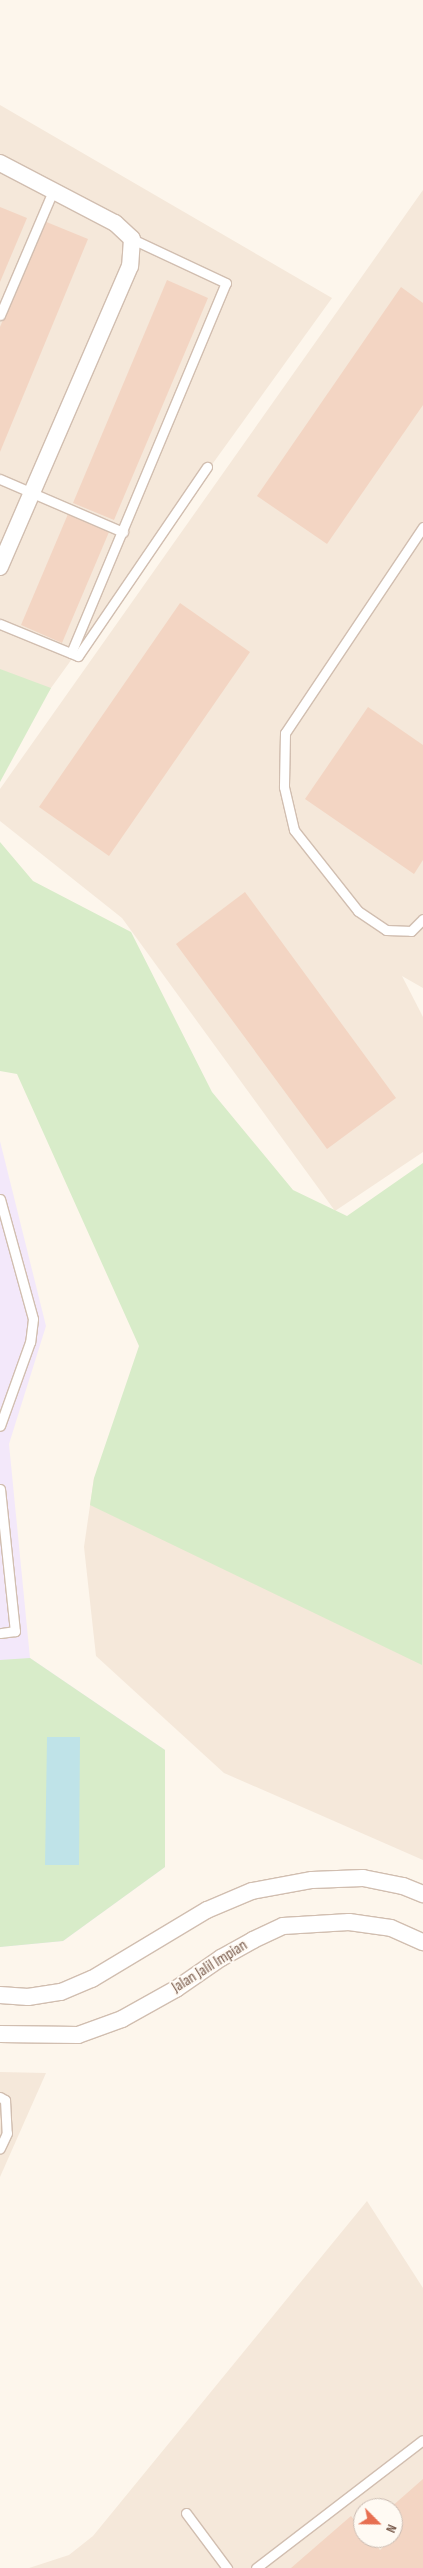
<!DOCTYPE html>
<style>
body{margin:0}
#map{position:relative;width:423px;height:2568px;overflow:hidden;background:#fdf6ec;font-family:"Sofia Sans Condensed",sans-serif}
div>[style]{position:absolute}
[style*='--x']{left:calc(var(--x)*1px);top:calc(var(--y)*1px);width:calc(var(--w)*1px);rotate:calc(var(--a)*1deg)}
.residential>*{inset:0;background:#f5e8da}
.education>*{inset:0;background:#f3e8fa}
.green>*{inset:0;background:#d8ecc9}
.water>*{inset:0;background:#bfe3e8}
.building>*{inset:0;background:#f3d5c3}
.roads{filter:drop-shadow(1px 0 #d1beb0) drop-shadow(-1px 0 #d1beb0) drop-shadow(0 1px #d1beb0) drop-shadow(0 -1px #d1beb0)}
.lane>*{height:9px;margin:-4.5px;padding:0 4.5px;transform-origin:4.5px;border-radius:4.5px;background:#fff}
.street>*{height:16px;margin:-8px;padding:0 8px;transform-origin:8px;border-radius:8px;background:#fff}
span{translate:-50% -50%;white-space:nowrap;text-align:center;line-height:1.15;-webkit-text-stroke:4px #fffaf3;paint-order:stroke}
.street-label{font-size:16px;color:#7a5c4d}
.north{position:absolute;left:353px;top:2498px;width:50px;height:50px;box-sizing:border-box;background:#fffaf3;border:1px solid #cabbb1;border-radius:50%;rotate:113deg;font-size:14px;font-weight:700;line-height:20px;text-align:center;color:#7a5c4d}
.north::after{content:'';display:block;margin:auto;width:18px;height:22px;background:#e76f51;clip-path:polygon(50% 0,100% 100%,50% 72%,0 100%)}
</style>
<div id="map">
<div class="residential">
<i style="clip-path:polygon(0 105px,332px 298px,51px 688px,0 766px)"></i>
<i style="clip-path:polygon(423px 190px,423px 988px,402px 976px,423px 1017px,423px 1152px,335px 1211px,122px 918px,0 821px,0 789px)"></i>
<i style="clip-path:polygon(423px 1224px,423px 1860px,224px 1773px,96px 1656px,84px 1547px,94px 1478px)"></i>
<i style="clip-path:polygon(0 2072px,46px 2073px,0 2177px)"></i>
<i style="clip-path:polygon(evenodd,367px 2201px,423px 2288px,423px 2568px,29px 2568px,69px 2555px,93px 2536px,367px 2201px,363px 2508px,393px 2508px,393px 2538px,363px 2538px,363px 2508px)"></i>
</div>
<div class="education">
<i style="clip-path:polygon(0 1141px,46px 1326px,9px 1444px,30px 1658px,165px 1750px,165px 1867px,63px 1941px,0 1947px)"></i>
</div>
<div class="green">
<i style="clip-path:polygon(0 669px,51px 688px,0 782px)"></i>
<i style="clip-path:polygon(0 842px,33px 881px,131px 932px,212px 1092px,293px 1190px,347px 1216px,423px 1163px,422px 1665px,90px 1505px,94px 1478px,139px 1346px,17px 1074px,0 1071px)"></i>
<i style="clip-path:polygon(30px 1658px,165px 1750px,165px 1867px,63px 1941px,0 1947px,0 1660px)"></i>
</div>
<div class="water">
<i style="clip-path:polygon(47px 1737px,80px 1737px,79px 1865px,45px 1865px)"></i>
</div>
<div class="building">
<i style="clip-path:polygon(0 207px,27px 218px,0 282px)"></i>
<i style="clip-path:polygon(44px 221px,88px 239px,0 452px,0 327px)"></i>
<i style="clip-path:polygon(167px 280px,208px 298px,114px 520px,73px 503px)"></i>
<i style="clip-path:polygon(401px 287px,423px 303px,423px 405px,327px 544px,257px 496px)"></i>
<i style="clip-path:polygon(68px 514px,109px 532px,62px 643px,21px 625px)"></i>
<i style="clip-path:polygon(180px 603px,250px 652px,109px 856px,39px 807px)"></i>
<i style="clip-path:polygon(368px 707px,423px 745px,423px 860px,414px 874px,305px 799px)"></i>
<i style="clip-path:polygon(245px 892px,396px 1098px,327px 1149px,176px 944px)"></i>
<i style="clip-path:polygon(423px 2479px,423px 2568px,291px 2568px,351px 2516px,363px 2530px,363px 2538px,370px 2538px,380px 2550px,402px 2530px,393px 2519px,393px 2508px,390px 2508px)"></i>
</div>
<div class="roads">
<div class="lane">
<i style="--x:0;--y:315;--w:135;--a:-66.9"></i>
<i style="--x:0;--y:479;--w:134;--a:23.3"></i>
<i style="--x:423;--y:527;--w:248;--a:123.8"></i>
<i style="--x:285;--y:733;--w:54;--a:91.1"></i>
<i style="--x:284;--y:787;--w:44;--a:76.9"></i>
<i style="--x:294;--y:830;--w:103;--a:51.7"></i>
<i style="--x:358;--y:911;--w:34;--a:34"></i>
<i style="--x:386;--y:930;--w:25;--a:2"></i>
<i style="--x:411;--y:931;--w:17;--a:-45"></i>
<i style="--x:0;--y:624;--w:84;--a:22.3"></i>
<i style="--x:78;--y:656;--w:229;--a:-55.7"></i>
<i style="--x:71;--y:653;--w:401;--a:-67.3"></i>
<i style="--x:226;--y:283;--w:104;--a:-154.9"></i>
<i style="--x:0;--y:1199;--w:124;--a:74.6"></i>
<i style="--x:33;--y:1319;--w:23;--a:97"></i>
<i style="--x:30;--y:1342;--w:89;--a:109.7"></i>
<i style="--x:0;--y:1489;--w:143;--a:84"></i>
<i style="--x:15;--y:1631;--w:15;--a:172"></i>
<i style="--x:0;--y:2097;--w:6;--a:31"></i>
<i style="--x:5;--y:2100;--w:33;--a:87"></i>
<i style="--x:7;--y:2133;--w:17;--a:115"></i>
<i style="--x:186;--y:2513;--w:69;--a:53.3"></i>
<i style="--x:256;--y:2568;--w:210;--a:-37.5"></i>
</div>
<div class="street">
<i style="--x:0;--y:163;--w:130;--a:27.6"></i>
<i style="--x:115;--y:223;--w:23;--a:43"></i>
<i style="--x:132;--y:239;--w:27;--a:94"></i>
<i style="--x:130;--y:266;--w:328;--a:113.4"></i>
<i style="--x:0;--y:1995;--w:28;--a:4"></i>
<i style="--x:28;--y:1997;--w:33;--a:-9"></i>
<i style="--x:61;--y:1992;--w:34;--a:-23"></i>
<i style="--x:92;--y:1979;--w:134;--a:-31"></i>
<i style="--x:207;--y:1910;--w:49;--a:-22.9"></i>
<i style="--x:252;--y:1891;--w:61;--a:-10.4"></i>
<i style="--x:312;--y:1880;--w:51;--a:-2.2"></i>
<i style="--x:363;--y:1878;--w:41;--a:11.3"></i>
<i style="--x:403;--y:1886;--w:22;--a:22"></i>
<i style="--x:0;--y:2034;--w:78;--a:0.7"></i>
<i style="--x:78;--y:2035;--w:47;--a:-20"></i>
<i style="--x:122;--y:2019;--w:62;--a:-29.1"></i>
<i style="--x:176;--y:1989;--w:55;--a:-34.6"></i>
<i style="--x:221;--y:1958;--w:37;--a:-29"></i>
<i style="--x:253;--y:1940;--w:33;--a:-25"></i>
<i style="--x:283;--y:1926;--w:66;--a:-3.5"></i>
<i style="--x:349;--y:1922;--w:42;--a:8.1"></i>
<i style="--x:391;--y:1928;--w:35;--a:24"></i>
</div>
</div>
<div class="street-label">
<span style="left:210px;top:1967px;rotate:-32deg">Jalan Jalil Impian</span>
</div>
<div class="north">N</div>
</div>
